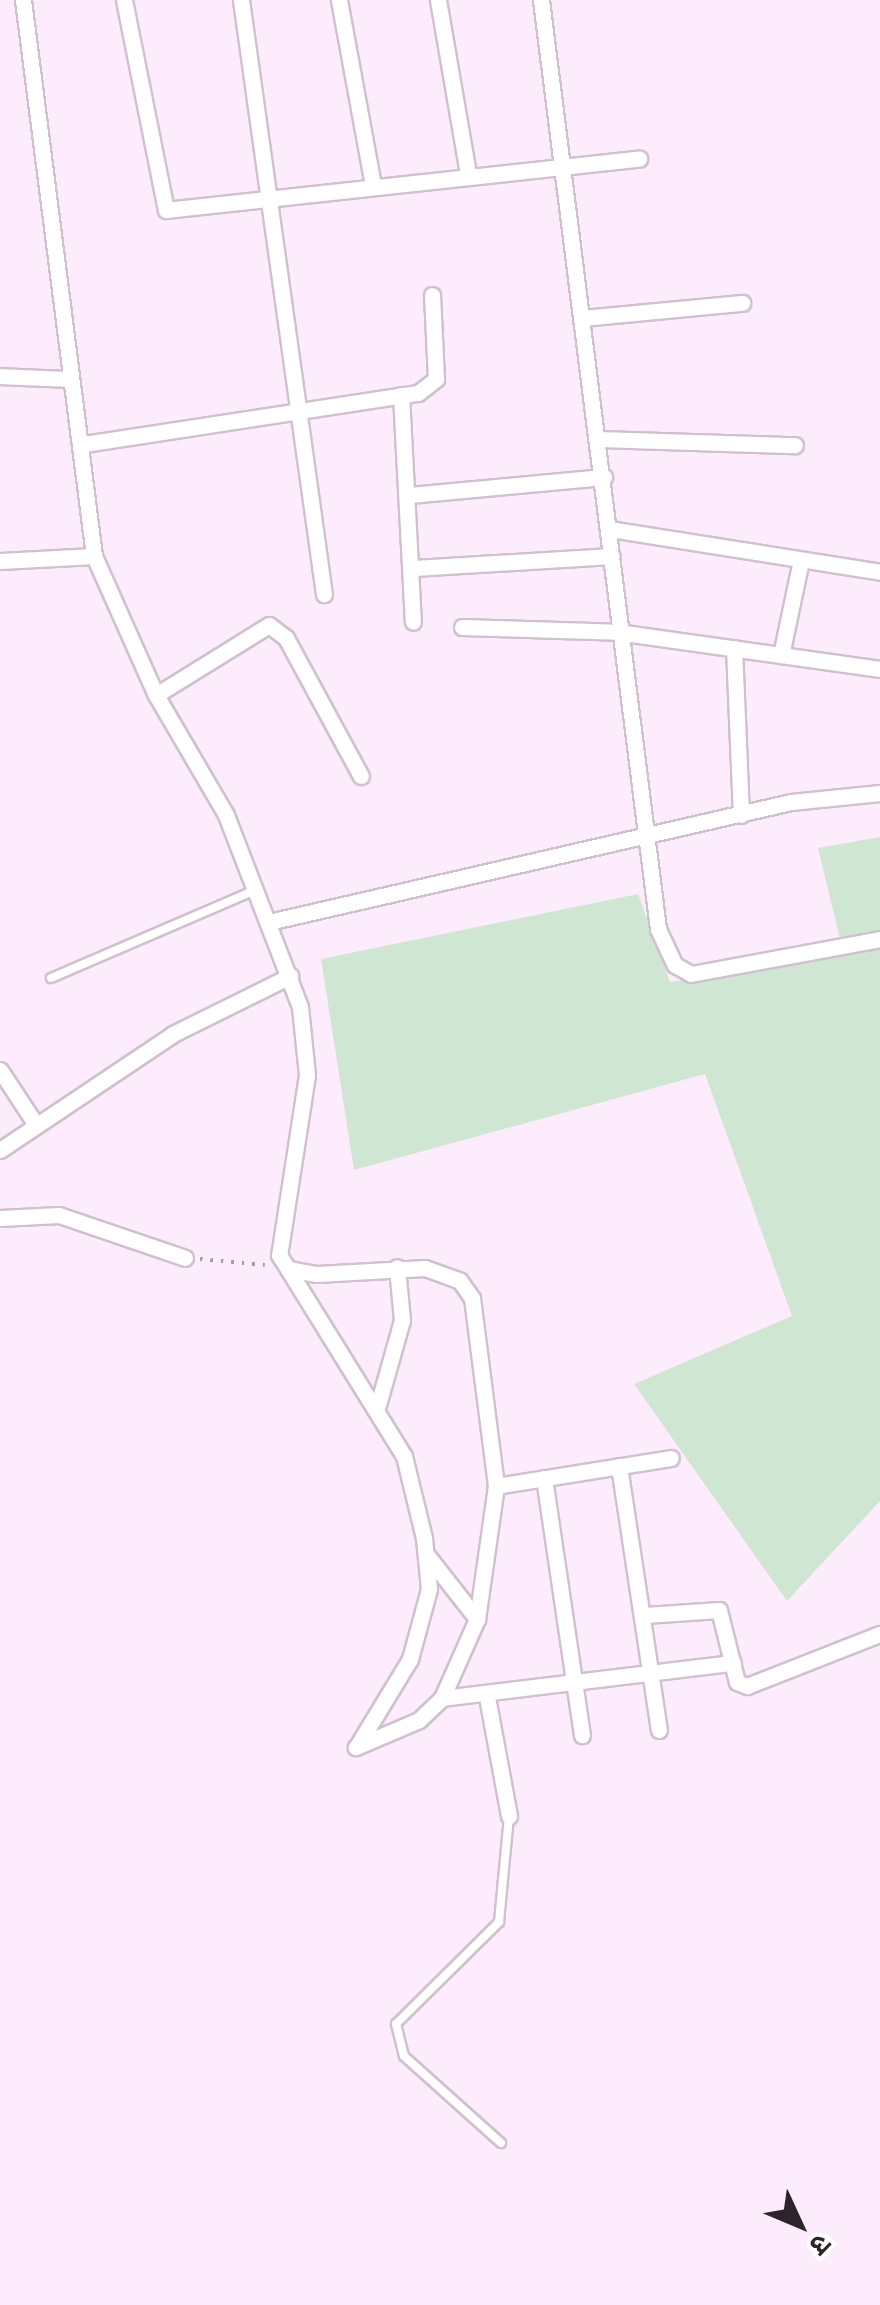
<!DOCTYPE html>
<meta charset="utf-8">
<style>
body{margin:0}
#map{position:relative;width:880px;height:2305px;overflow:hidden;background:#fdecfb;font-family:Manrope,"Noto Sans Devanagari",sans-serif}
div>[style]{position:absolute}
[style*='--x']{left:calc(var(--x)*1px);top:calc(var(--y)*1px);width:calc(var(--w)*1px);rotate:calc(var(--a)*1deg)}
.green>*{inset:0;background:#cfe7d2}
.path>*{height:4px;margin-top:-2px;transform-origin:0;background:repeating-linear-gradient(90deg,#a79aa6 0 2.5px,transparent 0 10.5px)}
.roads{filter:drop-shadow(2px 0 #d1c0d0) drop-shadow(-2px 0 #d1c0d0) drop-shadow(0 2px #d1c0d0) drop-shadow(0 -2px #d1c0d0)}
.service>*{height:8px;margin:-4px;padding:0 4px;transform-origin:4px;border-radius:4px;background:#fff}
.minor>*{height:15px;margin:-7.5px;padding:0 7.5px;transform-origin:7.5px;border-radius:7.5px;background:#fff}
span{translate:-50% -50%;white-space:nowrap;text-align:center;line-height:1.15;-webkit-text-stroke:8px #fff;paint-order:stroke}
.north{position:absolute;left:750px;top:2175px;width:100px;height:100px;-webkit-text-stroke:8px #fff;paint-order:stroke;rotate:134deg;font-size:28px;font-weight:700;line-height:40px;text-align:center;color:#2b252b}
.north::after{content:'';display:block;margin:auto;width:35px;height:45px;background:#2b252b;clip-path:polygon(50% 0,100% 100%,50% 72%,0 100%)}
</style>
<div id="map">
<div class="green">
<i style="clip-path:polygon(880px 837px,880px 931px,840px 939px,818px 848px)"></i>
<i style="clip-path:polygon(638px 894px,670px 982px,880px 947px,880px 1501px,787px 1601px,634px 1384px,792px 1316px,705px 1074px,354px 1170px,321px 959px)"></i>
</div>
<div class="path">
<i style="--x:200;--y:1259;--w:65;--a:5.3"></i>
</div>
<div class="roads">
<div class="service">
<i style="--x:51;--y:978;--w:222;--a:-23.3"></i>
<i style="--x:501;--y:2143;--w:130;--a:-138.1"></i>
<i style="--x:404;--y:2056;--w:33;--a:-104"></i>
<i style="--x:396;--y:2024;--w:145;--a:-44.7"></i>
<i style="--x:499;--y:1922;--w:106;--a:-84.6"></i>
</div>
<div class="minor">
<i style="--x:23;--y:0;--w:561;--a:82.72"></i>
<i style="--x:94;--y:556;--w:152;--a:66"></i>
<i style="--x:156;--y:695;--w:139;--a:59.7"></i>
<i style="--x:226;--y:815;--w:206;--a:68.9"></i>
<i style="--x:300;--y:1007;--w:68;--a:84.1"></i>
<i style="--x:307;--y:1075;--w:182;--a:98.8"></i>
<i style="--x:279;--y:1255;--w:17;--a:57"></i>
<i style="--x:288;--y:1269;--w:29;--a:10"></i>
<i style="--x:317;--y:1274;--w:108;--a:-3.2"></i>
<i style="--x:425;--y:1268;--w:37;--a:20"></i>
<i style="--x:460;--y:1281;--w:21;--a:55"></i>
<i style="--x:472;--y:1298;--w:190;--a:82.7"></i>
<i style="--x:496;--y:1486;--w:134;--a:98.1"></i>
<i style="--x:477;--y:1619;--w:86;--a:113.9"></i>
<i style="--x:442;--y:1698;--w:32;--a:136"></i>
<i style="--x:419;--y:1720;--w:69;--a:156.8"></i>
<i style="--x:124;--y:0;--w:214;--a:78.7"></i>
<i style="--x:166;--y:210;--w:476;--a:-6.2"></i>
<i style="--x:241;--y:0;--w:600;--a:82.05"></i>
<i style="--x:339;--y:0;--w:188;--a:79.6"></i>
<i style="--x:438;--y:0;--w:177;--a:80.2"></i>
<i style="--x:541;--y:0;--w:936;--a:82.82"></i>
<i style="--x:658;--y:929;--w:40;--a:65"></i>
<i style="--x:675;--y:965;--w:18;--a:29"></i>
<i style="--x:691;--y:974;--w:192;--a:-10.5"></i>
<i style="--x:582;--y:318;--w:161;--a:-5.4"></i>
<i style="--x:0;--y:376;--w:70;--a:2.5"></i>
<i style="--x:401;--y:395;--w:227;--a:87"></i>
<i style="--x:599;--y:439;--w:196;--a:1.8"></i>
<i style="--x:84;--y:444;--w:338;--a:-8.7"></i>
<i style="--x:418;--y:393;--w:23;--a:-38"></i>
<i style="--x:436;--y:379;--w:84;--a:-92.7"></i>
<i style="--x:409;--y:495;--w:196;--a:-5.3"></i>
<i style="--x:610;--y:529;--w:273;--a:9"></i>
<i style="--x:0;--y:561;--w:94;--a:-3"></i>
<i style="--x:414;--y:568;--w:198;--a:-3.5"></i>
<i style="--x:462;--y:627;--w:155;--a:1.8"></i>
<i style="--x:617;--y:632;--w:266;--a:8"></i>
<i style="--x:734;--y:648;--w:167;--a:87.6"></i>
<i style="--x:781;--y:655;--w:97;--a:-78.1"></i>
<i style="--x:156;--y:695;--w:133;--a:-31.8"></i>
<i style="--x:269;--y:625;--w:21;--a:37"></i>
<i style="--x:286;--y:638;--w:157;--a:61.5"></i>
<i style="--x:273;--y:921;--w:531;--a:-12.94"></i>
<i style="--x:791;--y:802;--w:89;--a:-5.8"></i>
<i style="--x:0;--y:1070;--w:66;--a:56.8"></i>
<i style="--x:0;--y:1150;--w:208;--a:-33.8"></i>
<i style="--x:173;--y:1034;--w:131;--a:-26.4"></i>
<i style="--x:0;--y:1218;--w:59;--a:-2.9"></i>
<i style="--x:59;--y:1215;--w:133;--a:18.8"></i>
<i style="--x:288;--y:1269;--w:220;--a:58.2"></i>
<i style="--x:404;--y:1456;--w:84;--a:76.3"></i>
<i style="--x:424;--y:1538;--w:51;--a:84.4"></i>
<i style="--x:429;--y:1589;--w:73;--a:105.2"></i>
<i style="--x:410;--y:1659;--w:102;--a:121.3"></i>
<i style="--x:378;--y:1405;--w:88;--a:-74.2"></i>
<i style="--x:402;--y:1320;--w:53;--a:-95.4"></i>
<i style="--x:619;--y:1466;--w:267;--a:81.4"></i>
<i style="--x:544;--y:1478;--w:260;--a:81.6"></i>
<i style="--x:496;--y:1486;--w:177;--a:-9.1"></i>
<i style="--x:426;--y:1554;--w:83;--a:51.9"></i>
<i style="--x:645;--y:1615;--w:74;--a:-3.9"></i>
<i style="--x:719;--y:1610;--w:74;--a:76"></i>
<i style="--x:737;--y:1682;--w:11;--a:22"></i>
<i style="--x:747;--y:1686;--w:143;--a:-21.4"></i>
<i style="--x:487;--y:1697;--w:121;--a:79.5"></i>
<i style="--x:442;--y:1698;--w:293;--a:-6.9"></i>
</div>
</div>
<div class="north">उ</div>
</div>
